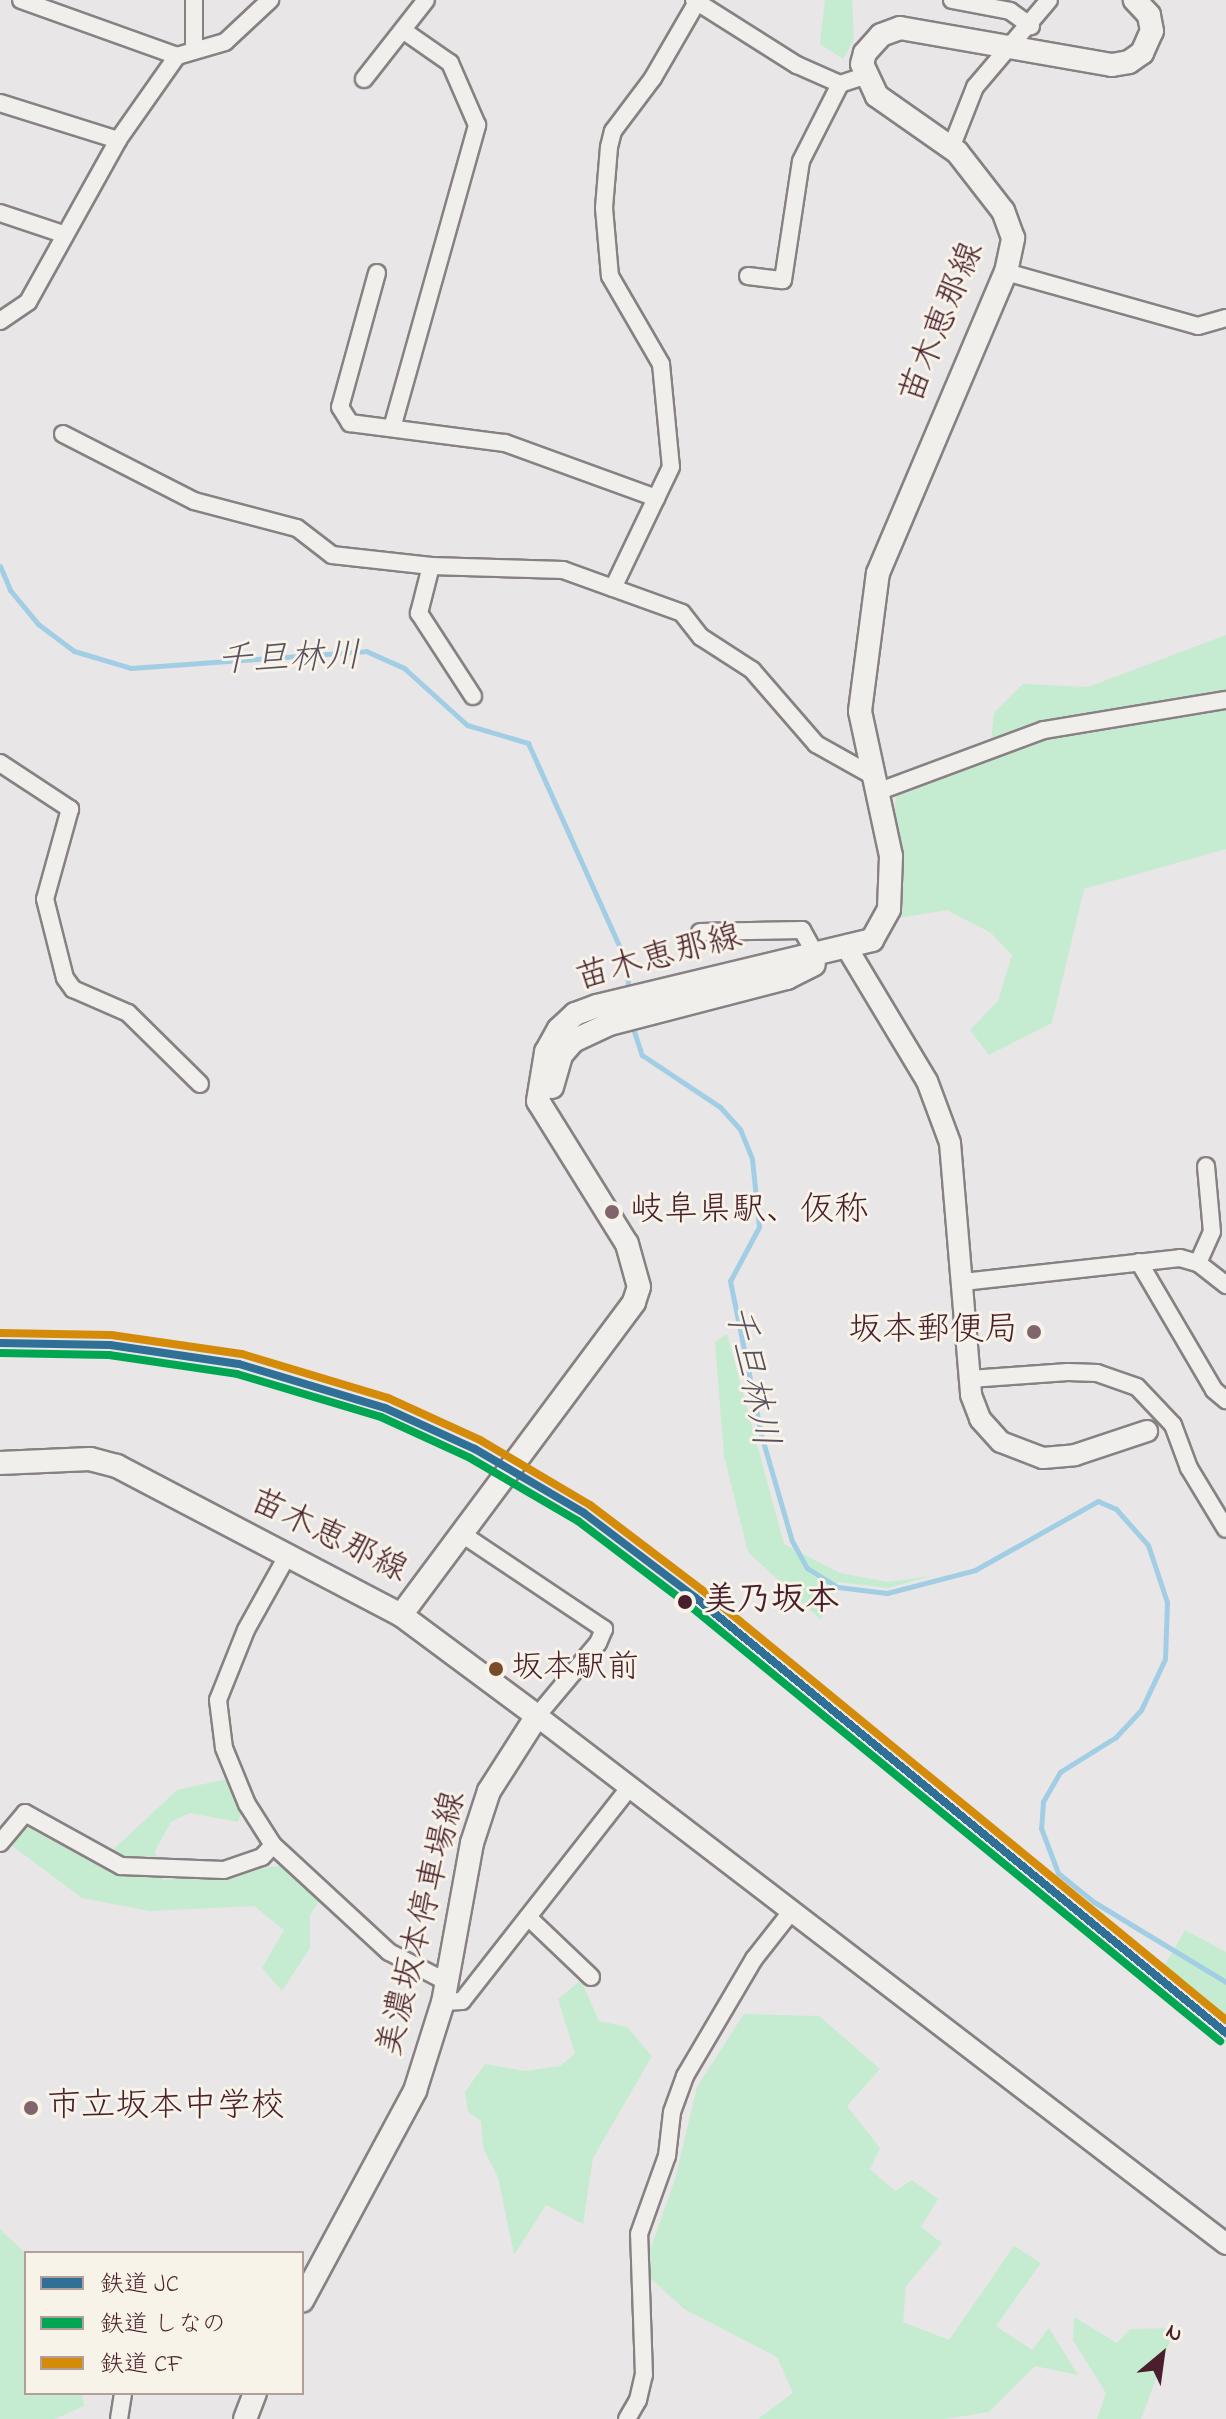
<!DOCTYPE html>
<meta charset="utf-8">
<style>
body{margin:0}
#map{position:relative;width:1226px;height:2419px;overflow:hidden;background:#e8e6e7;font-family:"Indie Flower","Klee One",sans-serif}
div>[style]{position:absolute}
[style*='--x']{left:calc(var(--x)*1px);top:calc(var(--y)*1px);width:calc(var(--w)*1px);rotate:calc(var(--a)*1deg)}
.green>*{inset:0;background:#c5ecd0}
.stream>*{height:5px;margin:-2.5px;padding:0 2.5px;transform-origin:2.5px;border-radius:2.5px;background:#a1cee4}
.roads{filter:drop-shadow(2px 0 #898083) drop-shadow(-2px 0 #898083) drop-shadow(0 2px #898083) drop-shadow(0 -2px #898083)}
.minor>*{height:16px;margin:-8px;padding:0 8px;transform-origin:8px;border-radius:8px;background:#f0efec}
.tertiary>*{height:20px;margin:-10px;padding:0 10px;transform-origin:10px;border-radius:10px;background:#f0efec}
.secondary>*{height:22px;margin:-11px;padding:0 11px;transform-origin:11px;border-radius:11px;background:#f0efec}
.rail-1>*{height:8px;margin:-4px;padding:0 4px;transform-origin:4px;border-radius:4px;background:#307097}
.rail-2>*{height:8px;margin:-4px;padding:0 4px;transform-origin:4px;border-radius:4px;background:#00a651}
.rail-3>*{height:8px;margin:-4px;padding:0 4px;transform-origin:4px;border-radius:4px;background:#d48b09}
.dots>*{width:22px;height:22px;translate:-50% -50%;box-sizing:border-box;border:4px solid #f7f3e8;border-radius:50%}
span{translate:-50% -50%;white-space:nowrap;text-align:center;line-height:1.15;-webkit-text-stroke:6px #f7f3e8;paint-order:stroke}
.bus-label{font-size:32px;color:#4a1f2b}
.left{translate:0 -50%;text-align:left}
.street-label{font-size:34px;color:#4a1f2b}
.poi-label{font-size:34px;color:#4a1f2b}
.right{translate:-100% -50%;text-align:right}
.stop-label{font-size:34px;color:#4a1f2b;font-weight:700}
.water-label{font-size:36px;color:#5b5062;font-style:italic}
.legend{position:absolute;left:24px;top:2251px;width:280px;height:144px;box-sizing:border-box;background:#f7f3e8;border:2px solid #b29e9c;margin:0;padding:10px 14px;list-style:none;font-size:24px;color:#4a1f2b}
.legend li{display:flex;align-items:center;gap:16px;height:40px}
.legend b{width:40px;border:2px solid #b29e9c}
.north{position:absolute;left:1122px;top:2315px;width:80px;height:80px;-webkit-text-stroke:6px #f7f3e8;paint-order:stroke;rotate:29deg;font-size:22px;font-weight:700;line-height:32px;text-align:center;color:#4a1f2b}
.north::after{content:'';display:block;margin:auto;width:28px;height:36px;background:#4a1f2b;clip-path:polygon(50% 0,100% 100%,50% 72%,0 100%)}
</style>
<div id="map">
<div class="green">
<i style="clip-path:polygon(825px 0,852px 0,854px 40px,843px 59px,820px 44px)"></i>
<i style="clip-path:polygon(1226px 635px,1226px 849px,1084px 889px,1052px 1023px,989px 1055px,970px 1030px,998px 1001px,1012px 955px,991px 933px,947px 910px,898px 918px,901px 874px,892px 830px,897px 791px,989px 758px,994px 713px,1023px 684px,1088px 687px)"></i>
<i style="clip-path:polygon(727px 1334px,784px 1544px,840px 1573px,888px 1582px,931px 1576px,888px 1588px,838px 1582px,821px 1620px,748px 1552px,724px 1456px,715px 1342px)"></i>
<i style="clip-path:polygon(222px 1780px,235px 1782px,244px 1806px,238px 1822px,190px 1813px,171px 1822px,155px 1851px,163px 1880px,293px 1864px,324px 1894px,310px 1915px,310px 1948px,282px 1991px,262px 1968px,284px 1930px,254px 1906px,150px 1911px,82px 1898px,11px 1845px,31px 1819px,101px 1861px,177px 1790px)"></i>
<i style="clip-path:polygon(1185px 1930px,1226px 1952px,1226px 2019px,1163px 1968px)"></i>
<i style="clip-path:polygon(581px 1980px,599px 2021px,627px 2027px,652px 2056px,593px 2158px,583px 2224px,546px 2205px,514px 2255px,498px 2177px,483px 2148px,481px 2121px,468px 2112px,465px 2092px,485px 2064px,525px 2071px,560px 2066px,575px 2054px,558px 1999px)"></i>
<i style="clip-path:polygon(744px 2014px,819px 2016px,880px 2069px,847px 2106px,880px 2148px,870px 2169px,895px 2191px,912px 2180px,938px 2199px,921px 2227px,942px 2243px,906px 2286px,903px 2322px,949px 2340px,1014px 2246px,1041px 2263px,996px 2326px,1032px 2350px,1049px 2328px,1078px 2375px,1035px 2366px,989px 2412px,945px 2419px,758px 2419px,793px 2393px,777px 2357px,684px 2309px,649px 2277px,649px 2253px,675px 2179px,697px 2087px)"></i>
<i style="clip-path:polygon(0 2229px,26px 2254px,26px 2393px,82px 2393px,84px 2406px,55px 2419px,0 2419px)"></i>
<i style="clip-path:polygon(1074px 2317px,1117px 2343px,1130px 2329px,1175px 2328px,1141px 2419px,1097px 2419px,1106px 2393px,1073px 2340px)"></i>
</div>
<div class="stream">
<i style="--x:0;--y:566;--w:26;--a:67"></i>
<i style="--x:10;--y:590;--w:44;--a:50.5"></i>
<i style="--x:38;--y:624;--w:45;--a:36.9"></i>
<i style="--x:74;--y:651;--w:59;--a:16.6"></i>
<i style="--x:131;--y:668;--w:236;--a:-4.1"></i>
<i style="--x:366;--y:651;--w:42;--a:24.1"></i>
<i style="--x:404;--y:668;--w:85;--a:42.1"></i>
<i style="--x:467;--y:725;--w:64;--a:16.4"></i>
<i style="--x:528;--y:743;--w:239;--a:65.8"></i>
<i style="--x:626;--y:961;--w:32;--a:85"></i>
<i style="--x:631;--y:1022;--w:35;--a:72"></i>
<i style="--x:642;--y:1055;--w:94;--a:33.7"></i>
<i style="--x:720;--y:1107;--w:30;--a:48"></i>
<i style="--x:740;--y:1129;--w:32;--a:68"></i>
<i style="--x:752;--y:1159;--w:68;--a:84.1"></i>
<i style="--x:759;--y:1227;--w:61;--a:118.2"></i>
<i style="--x:730;--y:1281;--w:160;--a:78.5"></i>
<i style="--x:762;--y:1438;--w:107;--a:73.8"></i>
<i style="--x:792;--y:1541;--w:31;--a:61"></i>
<i style="--x:807;--y:1568;--w:36;--a:32"></i>
<i style="--x:838;--y:1587;--w:49;--a:7"></i>
<i style="--x:887;--y:1593;--w:91;--a:-14.6"></i>
<i style="--x:975;--y:1570;--w:141;--a:-29.3"></i>
<i style="--x:1098;--y:1501;--w:20;--a:24"></i>
<i style="--x:1116;--y:1509;--w:48;--a:48.4"></i>
<i style="--x:1148;--y:1545;--w:60;--a:71.6"></i>
<i style="--x:1167;--y:1602;--w:57;--a:92"></i>
<i style="--x:1165;--y:1659;--w:56;--a:115.2"></i>
<i style="--x:1141;--y:1710;--w:37;--a:133"></i>
<i style="--x:1116;--y:1737;--w:66;--a:148"></i>
<i style="--x:1060;--y:1772;--w:34;--a:120"></i>
<i style="--x:1043;--y:1802;--w:26;--a:94"></i>
<i style="--x:1041;--y:1828;--w:48;--a:69.3"></i>
<i style="--x:1058;--y:1873;--w:46;--a:38.9"></i>
<i style="--x:1094;--y:1902;--w:154;--a:31.2"></i>
</div>
<div class="roads">
<div class="minor">
<i style="--x:21;--y:0;--w:166;--a:19.7"></i>
<i style="--x:694;--y:0;--w:122;--a:32.3"></i>
<i style="--x:797;--y:65;--w:47;--a:23.8"></i>
<i style="--x:840;--y:84;--w:26;--a:-18"></i>
<i style="--x:952;--y:0;--w:59;--a:10.7"></i>
<i style="--x:1010;--y:11;--w:26;--a:36"></i>
<i style="--x:697;--y:2;--w:88;--a:120.1"></i>
<i style="--x:653;--y:78;--w:66;--a:127"></i>
<i style="--x:613;--y:131;--w:16;--a:104"></i>
<i style="--x:609;--y:147;--w:61;--a:94.7"></i>
<i style="--x:604;--y:208;--w:68;--a:85"></i>
<i style="--x:610;--y:276;--w:102;--a:59.9"></i>
<i style="--x:661;--y:364;--w:103;--a:84.5"></i>
<i style="--x:671;--y:467;--w:134;--a:115.6"></i>
<i style="--x:613;--y:588;--w:73;--a:19.9"></i>
<i style="--x:682;--y:613;--w:31;--a:52"></i>
<i style="--x:701;--y:637;--w:61;--a:32.9"></i>
<i style="--x:752;--y:670;--w:98;--a:49.1"></i>
<i style="--x:816;--y:744;--w:65;--a:29.3"></i>
<i style="--x:194;--y:50;--w:50;--a:-90"></i>
<i style="--x:364;--y:79;--w:100;--a:-51.9"></i>
<i style="--x:0;--y:103;--w:124;--a:17.4"></i>
<i style="--x:951;--y:148;--w:66;--a:-68.5"></i>
<i style="--x:975;--y:87;--w:114;--a:-49.6"></i>
<i style="--x:0;--y:213;--w:66;--a:18.4"></i>
<i style="--x:1006;--y:272;--w:199;--a:15.7"></i>
<i style="--x:1198;--y:326;--w:29;--a:-16"></i>
<i style="--x:377;--y:273;--w:139;--a:105.4"></i>
<i style="--x:340;--y:407;--w:19;--a:58"></i>
<i style="--x:350;--y:423;--w:156;--a:7.4"></i>
<i style="--x:505;--y:443;--w:161;--a:20"></i>
<i style="--x:748;--y:276;--w:35;--a:7"></i>
<i style="--x:783;--y:280;--w:120;--a:-81.4"></i>
<i style="--x:801;--y:161;--w:86;--a:-63.1"></i>
<i style="--x:0;--y:321;--w:34;--a:-34"></i>
<i style="--x:28;--y:302;--w:185;--a:-60.9"></i>
<i style="--x:118;--y:140;--w:103;--a:-54.9"></i>
<i style="--x:177;--y:56;--w:50;--a:-16.3"></i>
<i style="--x:225;--y:42;--w:62;--a:-43"></i>
<i style="--x:392;--y:428;--w:315;--a:-74.3"></i>
<i style="--x:477;--y:125;--w:68;--a:-113.5"></i>
<i style="--x:450;--y:63;--w:56;--a:-145.2"></i>
<i style="--x:63;--y:434;--w:147;--a:27.1"></i>
<i style="--x:194;--y:501;--w:106;--a:14.7"></i>
<i style="--x:297;--y:528;--w:44;--a:37.6"></i>
<i style="--x:332;--y:555;--w:100;--a:6.3"></i>
<i style="--x:431;--y:566;--w:132;--a:1.7"></i>
<i style="--x:563;--y:570;--w:53;--a:19.8"></i>
<i style="--x:431;--y:566;--w:49;--a:104.3"></i>
<i style="--x:419;--y:613;--w:99;--a:57"></i>
<i style="--x:0;--y:763;--w:84;--a:33.3"></i>
<i style="--x:70;--y:809;--w:93;--a:105.5"></i>
<i style="--x:45;--y:899;--w:81;--a:75.8"></i>
<i style="--x:65;--y:978;--w:14;--a:54"></i>
<i style="--x:73;--y:989;--w:60;--a:23.6"></i>
<i style="--x:128;--y:1013;--w:101;--a:44.6"></i>
<i style="--x:877;--y:792;--w:178;--a:-20.4"></i>
<i style="--x:1044;--y:730;--w:184;--a:-9.4"></i>
<i style="--x:700;--y:932;--w:102;--a:-1.1"></i>
<i style="--x:802;--y:930;--w:29;--a:61"></i>
<i style="--x:1139;--y:1262;--w:148;--a:59.6"></i>
<i style="--x:1214;--y:1390;--w:16;--a:40"></i>
<i style="--x:1198;--y:1263;--w:34;--a:-66"></i>
<i style="--x:1212;--y:1232;--w:66;--a:-95.2"></i>
<i style="--x:963;--y:1282;--w:218;--a:-6.3"></i>
<i style="--x:1180;--y:1258;--w:19;--a:16"></i>
<i style="--x:1198;--y:1263;--w:36;--a:38"></i>
<i style="--x:970;--y:1379;--w:98;--a:-4.1"></i>
<i style="--x:1068;--y:1372;--w:29;--a:2"></i>
<i style="--x:1097;--y:1373;--w:42;--a:19.3"></i>
<i style="--x:1137;--y:1387;--w:52;--a:46.5"></i>
<i style="--x:1173;--y:1425;--w:46;--a:69.6"></i>
<i style="--x:1189;--y:1468;--w:71;--a:58.8"></i>
<i style="--x:462;--y:1534;--w:171;--a:33.8"></i>
<i style="--x:604;--y:1629;--w:15;--a:113"></i>
<i style="--x:598;--y:1643;--w:95;--a:129.9"></i>
<i style="--x:286;--y:1558;--w:82;--a:119.1"></i>
<i style="--x:246;--y:1630;--w:75;--a:111.8"></i>
<i style="--x:218;--y:1700;--w:48;--a:82.9"></i>
<i style="--x:224;--y:1748;--w:61;--a:67.7"></i>
<i style="--x:247;--y:1804;--w:49;--a:57.6"></i>
<i style="--x:273;--y:1845;--w:158;--a:42.7"></i>
<i style="--x:389;--y:1952;--w:65;--a:27.3"></i>
<i style="--x:0;--y:1843;--w:39;--a:-50"></i>
<i style="--x:25;--y:1813;--w:110;--a:28.9"></i>
<i style="--x:121;--y:1866;--w:103;--a:2.2"></i>
<i style="--x:224;--y:1870;--w:40;--a:-18.9"></i>
<i style="--x:262;--y:1857;--w:16;--a:-47"></i>
<i style="--x:528;--y:1917;--w:87;--a:43.6"></i>
<i style="--x:443;--y:2002;--w:19;--a:-3"></i>
<i style="--x:462;--y:2001;--w:272;--a:-51.9"></i>
<i style="--x:119;--y:2419;--w:26;--a:-81"></i>
<i style="--x:627;--y:2419;--w:22;--a:-60"></i>
<i style="--x:638;--y:2400;--w:26;--a:-77"></i>
<i style="--x:644;--y:2375;--w:141;--a:-92"></i>
<i style="--x:639;--y:2234;--w:83;--a:-70.3"></i>
<i style="--x:667;--y:2156;--w:44;--a:-83.5"></i>
<i style="--x:672;--y:2112;--w:38;--a:-70"></i>
<i style="--x:685;--y:2076;--w:136;--a:-59.5"></i>
<i style="--x:754;--y:1959;--w:60;--a:-51.8"></i>
</div>
<div class="tertiary">
<i style="--x:847;--y:948;--w:155;--a:59"></i>
<i style="--x:927;--y:1081;--w:66;--a:69.6"></i>
<i style="--x:950;--y:1143;--w:253;--a:85.2"></i>
<i style="--x:971;--y:1395;--w:26;--a:69"></i>
<i style="--x:980;--y:1419;--w:31;--a:48"></i>
<i style="--x:1001;--y:1442;--w:45;--a:20.9"></i>
<i style="--x:1043;--y:1458;--w:32;--a:-5"></i>
<i style="--x:1075;--y:1455;--w:76;--a:-18.4"></i>
<i style="--x:537;--y:1716;--w:868;--a:37.46"></i>
</div>
<div class="secondary">
<i style="--x:552;--y:1087;--w:33;--a:-74"></i>
<i style="--x:561;--y:1055;--w:18;--a:-49"></i>
<i style="--x:573;--y:1041;--w:40;--a:-25"></i>
<i style="--x:609;--y:1024;--w:184;--a:-14.5"></i>
<i style="--x:787;--y:978;--w:30;--a:-27"></i>
<i style="--x:0;--y:1463;--w:90;--a:-2.5"></i>
<i style="--x:90;--y:1459;--w:28;--a:15"></i>
<i style="--x:117;--y:1466;--w:321;--a:27.7"></i>
<i style="--x:401;--y:1615;--w:169;--a:36.6"></i>
<i style="--x:537;--y:1716;--w:89;--a:122.6"></i>
<i style="--x:489;--y:1791;--w:55;--a:108.1"></i>
<i style="--x:472;--y:1843;--w:162;--a:100.3"></i>
<i style="--x:443;--y:2002;--w:93;--a:107.5"></i>
<i style="--x:415;--y:2091;--w:238;--a:118.3"></i>
<i style="--x:401;--y:1615;--w:390;--a:-53.3"></i>
<i style="--x:634;--y:1302;--w:16;--a:-72"></i>
<i style="--x:639;--y:1287;--w:45;--a:-105.6"></i>
<i style="--x:627;--y:1244;--w:168;--a:-121.9"></i>
<i style="--x:538;--y:1101;--w:50;--a:-80.7"></i>
<i style="--x:546;--y:1052;--w:26;--a:-61"></i>
<i style="--x:559;--y:1029;--w:22;--a:-43"></i>
<i style="--x:575;--y:1014;--w:23;--a:-20"></i>
<i style="--x:597;--y:1006;--w:283;--a:-13.5"></i>
<i style="--x:872;--y:940;--w:35;--a:-61"></i>
<i style="--x:889;--y:909;--w:53;--a:-87.8"></i>
<i style="--x:891;--y:856;--w:148;--a:-102.1"></i>
<i style="--x:860;--y:711;--w:139;--a:-82.6"></i>
<i style="--x:878;--y:573;--w:327;--a:-67"></i>
<i style="--x:1006;--y:272;--w:35;--a:-78"></i>
<i style="--x:1013;--y:238;--w:29;--a:-110"></i>
<i style="--x:1003;--y:211;--w:75;--a:-127.9"></i>
<i style="--x:957;--y:152;--w:98;--a:-145"></i>
<i style="--x:877;--y:96;--w:35;--a:-115"></i>
<i style="--x:862;--y:64;--w:11;--a:-75"></i>
<i style="--x:865;--y:53;--w:24;--a:-48"></i>
<i style="--x:881;--y:35;--w:20;--a:-20"></i>
<i style="--x:900;--y:28;--w:215;--a:9.9"></i>
<i style="--x:1112;--y:65;--w:17;--a:-10"></i>
<i style="--x:1129;--y:62;--w:16;--a:-35"></i>
<i style="--x:1142;--y:53;--w:24;--a:-66"></i>
<i style="--x:1152;--y:31;--w:16;--a:-101"></i>
<i style="--x:1149;--y:15;--w:21;--a:-133"></i>
<i style="--x:245;--y:2419;--w:28;--a:-69"></i>
</div>
</div>
<div class="rail-1">
<i style="--x:0;--y:1343;--w:110;--a:1"></i>
<i style="--x:110;--y:1345;--w:130;--a:8.4"></i>
<i style="--x:239;--y:1364;--w:152;--a:16.8"></i>
<i style="--x:385;--y:1408;--w:99;--a:24.5"></i>
<i style="--x:475;--y:1449;--w:126;--a:30.4"></i>
<i style="--x:584;--y:1513;--w:141;--a:37.2"></i>
<i style="--x:696;--y:1598;--w:686;--a:39.38"></i>
</div>
<div class="rail-2">
<i style="--x:0;--y:1353;--w:109;--a:1.1"></i>
<i style="--x:109;--y:1355;--w:129;--a:8.4"></i>
<i style="--x:237;--y:1374;--w:150;--a:16.6"></i>
<i style="--x:381;--y:1417;--w:98;--a:24.7"></i>
<i style="--x:470;--y:1458;--w:125;--a:30.3"></i>
<i style="--x:578;--y:1521;--w:141;--a:37.2"></i>
<i style="--x:690;--y:1606;--w:686;--a:39.38"></i>
</div>
<div class="rail-3">
<i style="--x:0;--y:1333;--w:111;--a:1"></i>
<i style="--x:111;--y:1335;--w:132;--a:8.3"></i>
<i style="--x:242;--y:1354;--w:152;--a:16.8"></i>
<i style="--x:388;--y:1398;--w:101;--a:24.5"></i>
<i style="--x:480;--y:1440;--w:128;--a:30.6"></i>
<i style="--x:590;--y:1505;--w:141;--a:37.2"></i>
<i style="--x:702;--y:1590;--w:678;--a:39.37"></i>
</div>
<div class="dots">
<i style="left:612px;top:1212px;background:#81656d"></i>
<i style="left:1034px;top:1332px;background:#81656d"></i>
<i style="left:685px;top:1602px;background:#4a1f2b"></i>
<i style="left:496px;top:1669px;background:#7a4b2a"></i>
<i style="left:31px;top:2108px;background:#81656d"></i>
</div>
<div class="bus-label">
<span class="left" style="left:511px;top:1669px">坂本駅前</span>
</div>
<div class="street-label">
<span style="left:943px;top:323px;rotate:-68deg">苗木恵那線</span>
<span style="left:659px;top:959px;rotate:-15deg">苗木恵那線</span>
<span style="left:328px;top:1537px;rotate:26deg">苗木恵那線</span>
<span style="left:423px;top:1924px;rotate:-76deg">美濃坂本停車場線</span>
</div>
<div class="poi-label">
<span class="left" style="left:630px;top:1212px">岐阜県駅、仮称</span>
<span class="right" style="left:1018px;top:1332px">坂本郵便局</span>
<span class="left" style="left:47px;top:2108px">市立坂本中学校</span>
</div>
<div class="stop-label">
<span class="left" style="left:703px;top:1602px">美乃坂本</span>
</div>
<div class="water-label">
<span style="left:289px;top:660px;rotate:-2deg">千旦林川</span>
<span style="left:750px;top:1376px;rotate:78deg">千旦林川</span>
</div>
<ul class="legend">
<li><b style="height:10px;background:#307097"></b>鉄道 JC</li>
<li><b style="height:10px;background:#00a651"></b>鉄道 しなの</li>
<li><b style="height:10px;background:#d48b09"></b>鉄道 CF</li>
</ul>
<div class="north">N</div>
</div>
